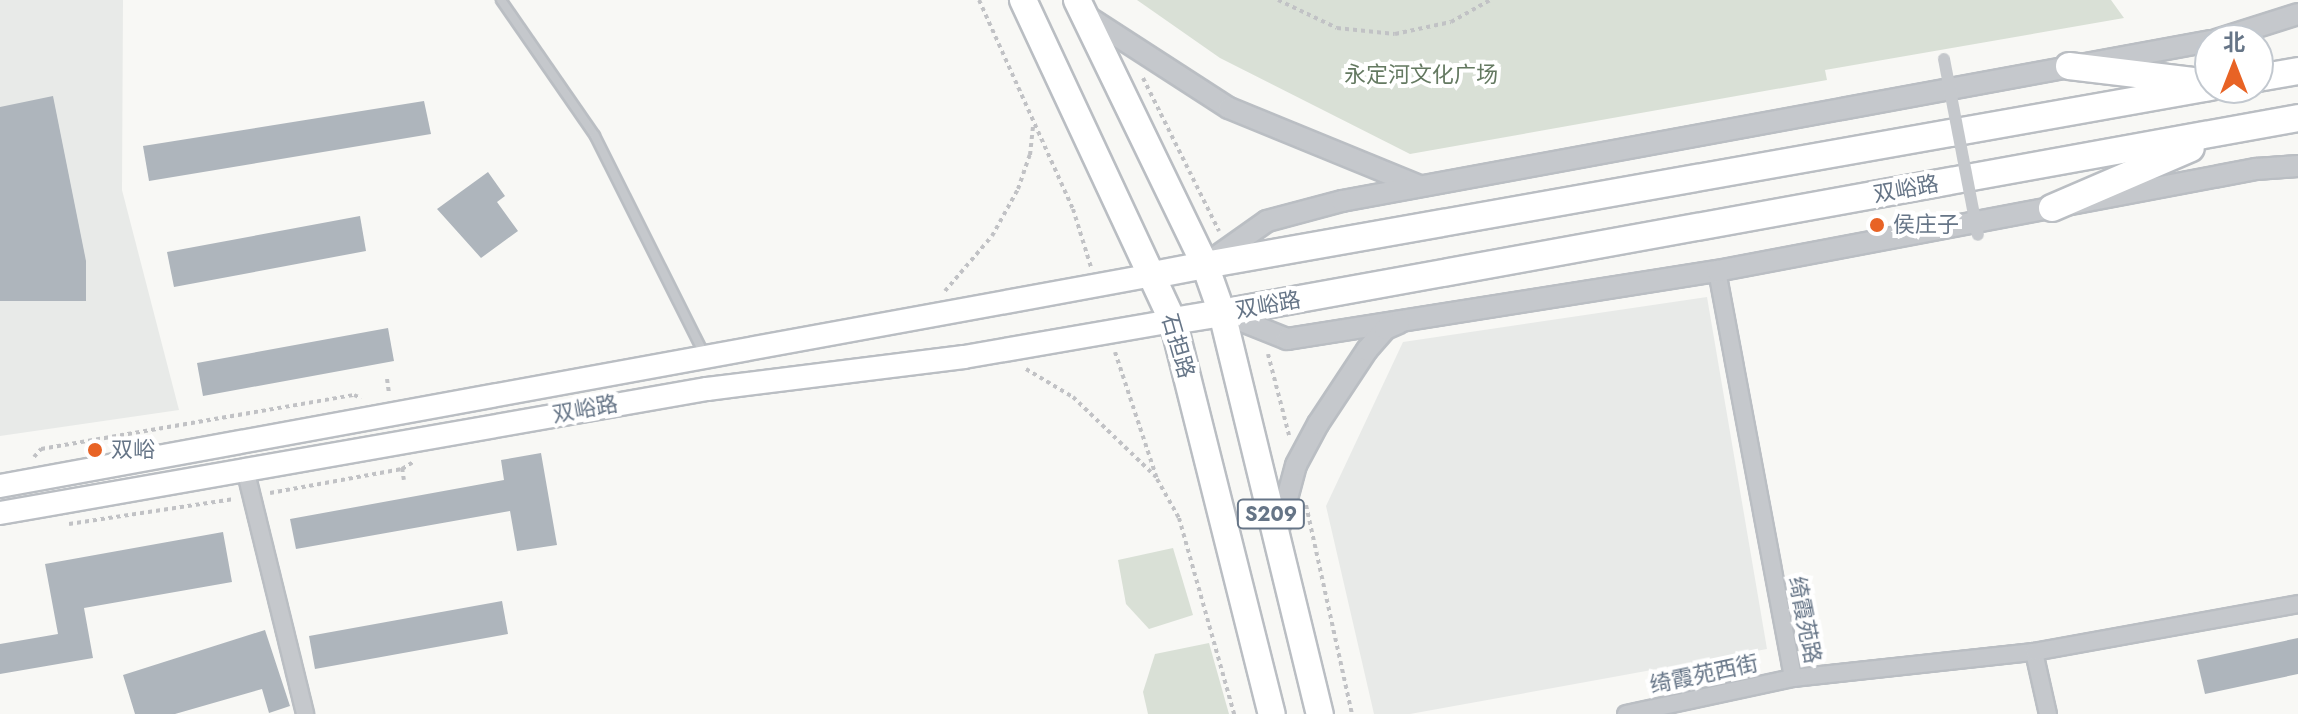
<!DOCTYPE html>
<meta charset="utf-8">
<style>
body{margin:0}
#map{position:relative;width:2298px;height:714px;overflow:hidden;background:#f8f8f5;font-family:Jost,"Noto Sans SC",sans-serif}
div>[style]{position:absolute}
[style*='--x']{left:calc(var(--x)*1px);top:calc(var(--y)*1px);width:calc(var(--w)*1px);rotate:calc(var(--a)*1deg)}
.built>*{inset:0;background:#e8eae8}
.green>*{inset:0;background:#d9e0d6}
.building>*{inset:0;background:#aeb5bc}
.path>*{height:4px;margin-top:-2px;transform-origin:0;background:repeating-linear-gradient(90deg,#c1c2c5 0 4px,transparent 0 8px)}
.roads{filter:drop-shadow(2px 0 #babec3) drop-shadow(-2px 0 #babec3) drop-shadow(0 2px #babec3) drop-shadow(0 -2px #babec3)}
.service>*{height:8px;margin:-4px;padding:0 4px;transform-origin:4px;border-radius:4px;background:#c5c8cc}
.minor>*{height:16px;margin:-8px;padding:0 8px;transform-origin:8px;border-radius:8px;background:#c5c8cc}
.tertiary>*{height:20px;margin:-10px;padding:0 10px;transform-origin:10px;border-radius:10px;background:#c5c8cc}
.secondary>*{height:22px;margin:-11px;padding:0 11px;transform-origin:11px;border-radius:11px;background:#fff}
.primary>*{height:26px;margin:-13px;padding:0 13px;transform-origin:13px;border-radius:13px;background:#fff}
.trunk>*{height:26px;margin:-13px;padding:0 13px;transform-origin:13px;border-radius:13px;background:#fff}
.pedestrian-bridge>*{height:12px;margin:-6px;padding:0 6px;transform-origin:6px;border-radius:6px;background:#c5c8cc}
.dots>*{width:22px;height:22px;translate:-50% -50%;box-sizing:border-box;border:4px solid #fff;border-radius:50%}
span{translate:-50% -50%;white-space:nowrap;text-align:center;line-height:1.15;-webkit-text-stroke:8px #fff;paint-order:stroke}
.shield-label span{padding:2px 6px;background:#fff;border:2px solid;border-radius:6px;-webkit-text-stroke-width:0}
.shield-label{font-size:20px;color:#667587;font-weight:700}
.park-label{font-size:22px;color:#647961}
.street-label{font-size:22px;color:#667587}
.poi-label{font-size:22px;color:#667587}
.left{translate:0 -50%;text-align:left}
.north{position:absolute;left:2194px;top:24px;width:80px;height:80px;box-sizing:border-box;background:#fff;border:2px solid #c2c8cf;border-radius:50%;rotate:0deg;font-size:22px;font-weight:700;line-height:32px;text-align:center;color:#667587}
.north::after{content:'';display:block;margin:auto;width:28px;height:36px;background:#e86325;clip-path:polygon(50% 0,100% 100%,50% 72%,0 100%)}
</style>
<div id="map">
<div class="built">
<i style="clip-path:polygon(0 0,123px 0,122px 190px,179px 410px,0 436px)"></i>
<i style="clip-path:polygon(1707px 297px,1767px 649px,1410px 714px,1374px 714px,1326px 506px,1403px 342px)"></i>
</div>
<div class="green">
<i style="clip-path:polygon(1137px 0,2111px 0,2124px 18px,1825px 70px,1827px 80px,1410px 154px,1220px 58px)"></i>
<i style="clip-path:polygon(1173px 548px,1193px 615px,1149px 629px,1126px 604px,1118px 560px)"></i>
<i style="clip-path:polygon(1209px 643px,1229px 714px,1148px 714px,1143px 692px,1155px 654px)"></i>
</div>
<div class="building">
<i style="clip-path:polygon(53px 96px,86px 261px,86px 301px,0 301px,0 107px)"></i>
<i style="clip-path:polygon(424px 101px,431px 134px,149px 181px,143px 146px)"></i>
<i style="clip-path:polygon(488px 172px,505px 196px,497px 202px,518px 231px,481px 258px,437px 209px)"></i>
<i style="clip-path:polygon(360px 216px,366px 251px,174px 287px,167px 252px)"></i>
<i style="clip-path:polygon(388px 328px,394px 361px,203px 396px,197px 363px)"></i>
<i style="clip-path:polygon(541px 453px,557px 545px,517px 551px,510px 511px,296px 549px,290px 519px,504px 480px,501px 460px)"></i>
<i style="clip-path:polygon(223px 532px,232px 582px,84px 608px,93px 658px,0 674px,0 644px,58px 634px,45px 564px)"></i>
<i style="clip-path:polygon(502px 601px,508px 634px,315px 669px,309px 636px)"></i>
<i style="clip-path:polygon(265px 630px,290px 706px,269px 713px,262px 689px,175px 714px,135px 714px,123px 675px)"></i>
<i style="clip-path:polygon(2298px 638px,2298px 674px,2205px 694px,2197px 660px)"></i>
</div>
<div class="path">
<i style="--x:979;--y:0;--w:229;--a:65.8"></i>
<i style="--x:1073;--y:209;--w:61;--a:72.8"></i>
<i style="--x:1278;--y:0;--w:65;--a:25.4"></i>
<i style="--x:1337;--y:28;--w:58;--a:5.9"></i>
<i style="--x:1395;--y:34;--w:57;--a:-12.1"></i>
<i style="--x:1451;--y:22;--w:45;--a:-29.4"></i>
<i style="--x:1143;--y:78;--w:171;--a:63.6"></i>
<i style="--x:945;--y:291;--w:72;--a:-49.5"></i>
<i style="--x:992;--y:236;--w:54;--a:-61"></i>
<i style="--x:1018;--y:189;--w:36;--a:-71"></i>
<i style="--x:1030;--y:155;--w:29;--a:-84"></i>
<i style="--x:1115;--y:352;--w:134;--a:71.7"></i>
<i style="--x:1157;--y:479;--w:45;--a:60.6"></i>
<i style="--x:1179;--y:518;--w:204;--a:74.3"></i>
<i style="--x:1268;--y:354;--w:84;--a:75.5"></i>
<i style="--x:1026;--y:369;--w:55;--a:30.8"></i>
<i style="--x:1073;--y:397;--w:115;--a:43.9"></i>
<i style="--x:387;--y:379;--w:14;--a:82"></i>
<i style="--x:34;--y:457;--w:11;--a:-49"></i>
<i style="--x:41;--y:449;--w:318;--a:-9.8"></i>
<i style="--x:354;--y:395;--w:8;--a:23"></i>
<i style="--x:402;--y:468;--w:12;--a:81"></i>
<i style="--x:270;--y:493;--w:134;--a:-10.3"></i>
<i style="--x:402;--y:469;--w:13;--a:-32"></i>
<i style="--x:1306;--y:505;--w:214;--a:77.6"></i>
<i style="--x:69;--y:524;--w:167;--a:-8.6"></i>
</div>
<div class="roads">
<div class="service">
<i style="--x:501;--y:0;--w:165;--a:55.3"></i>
<i style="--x:595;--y:136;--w:244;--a:63.4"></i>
</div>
<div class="minor">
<i style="--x:1717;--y:271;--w:414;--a:79.4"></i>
<i style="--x:1793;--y:678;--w:242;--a:-6.2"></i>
<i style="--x:2034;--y:652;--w:64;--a:77.3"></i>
<i style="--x:245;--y:469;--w:252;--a:76.2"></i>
<i style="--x:2034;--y:652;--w:268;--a:-10.3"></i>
<i style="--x:1626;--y:714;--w:171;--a:-12.2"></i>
</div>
<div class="tertiary">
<i style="--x:1085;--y:15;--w:171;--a:32.9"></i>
<i style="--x:1229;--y:108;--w:203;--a:22.3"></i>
<i style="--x:2216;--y:40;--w:86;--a:-17.6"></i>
<i style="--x:1209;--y:262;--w:71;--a:-35.3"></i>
<i style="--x:1267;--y:221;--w:78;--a:-14.9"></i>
<i style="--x:1342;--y:201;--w:883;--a:-10.44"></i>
<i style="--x:1222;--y:313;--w:70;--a:21.8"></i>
<i style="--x:1287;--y:339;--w:435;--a:-9"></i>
<i style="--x:1717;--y:271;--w:549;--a:-10.72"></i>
<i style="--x:2256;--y:169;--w:42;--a:-4.1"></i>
<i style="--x:1277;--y:536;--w:73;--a:-75"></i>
<i style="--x:1296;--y:465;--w:47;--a:-61.8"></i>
<i style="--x:1318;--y:424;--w:89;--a:-56.5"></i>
<i style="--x:1367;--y:350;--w:28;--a:-49"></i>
<i style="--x:1385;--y:329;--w:15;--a:-23"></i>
</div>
<div class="secondary">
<i style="--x:0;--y:486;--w:1172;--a:-10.37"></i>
<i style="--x:0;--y:513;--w:718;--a:-9.95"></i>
<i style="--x:707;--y:389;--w:259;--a:-7.1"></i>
<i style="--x:964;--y:357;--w:212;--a:-9.8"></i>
</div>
<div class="primary">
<i style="--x:1023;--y:0;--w:354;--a:65"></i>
<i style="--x:1173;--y:321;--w:405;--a:75.9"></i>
<i style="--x:1077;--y:0;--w:294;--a:64.2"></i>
<i style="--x:1205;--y:265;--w:51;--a:70.5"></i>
<i style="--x:1222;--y:313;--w:413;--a:76.3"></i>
<i style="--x:1153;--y:275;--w:53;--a:-10.9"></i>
<i style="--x:1173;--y:321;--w:50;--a:-9.3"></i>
</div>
<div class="trunk">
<i style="--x:2069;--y:66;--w:127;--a:6.8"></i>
<i style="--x:2258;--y:78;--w:41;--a:-9.9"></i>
<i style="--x:2052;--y:208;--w:151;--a:-23.3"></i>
<i style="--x:1205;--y:265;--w:1021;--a:-10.04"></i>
<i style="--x:1222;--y:313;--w:1094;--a:-10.27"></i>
</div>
</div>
<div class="pedestrian-bridge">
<i style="--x:1944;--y:59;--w:179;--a:79.1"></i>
</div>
<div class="dots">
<i style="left:1877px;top:225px;background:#e86325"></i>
<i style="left:95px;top:450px;background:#e86325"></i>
</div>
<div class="shield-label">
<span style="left:1271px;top:514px">S209</span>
</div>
<div class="park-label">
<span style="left:1421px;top:75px">永定河文化广场</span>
</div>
<div class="street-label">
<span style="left:1906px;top:189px;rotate:-10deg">双峪路</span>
<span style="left:1268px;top:305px;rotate:-10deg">双峪路</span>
<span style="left:1178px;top:346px;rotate:74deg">石担路</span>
<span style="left:585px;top:409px;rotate:-10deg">双峪路</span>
<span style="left:1805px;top:620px;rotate:79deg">绮霞苑路</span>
<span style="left:1704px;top:674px;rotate:-12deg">绮霞苑西街</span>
</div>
<div class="poi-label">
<span class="left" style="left:1893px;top:225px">侯庄子</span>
<span class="left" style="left:111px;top:450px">双峪</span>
</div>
<div class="north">北</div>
</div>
